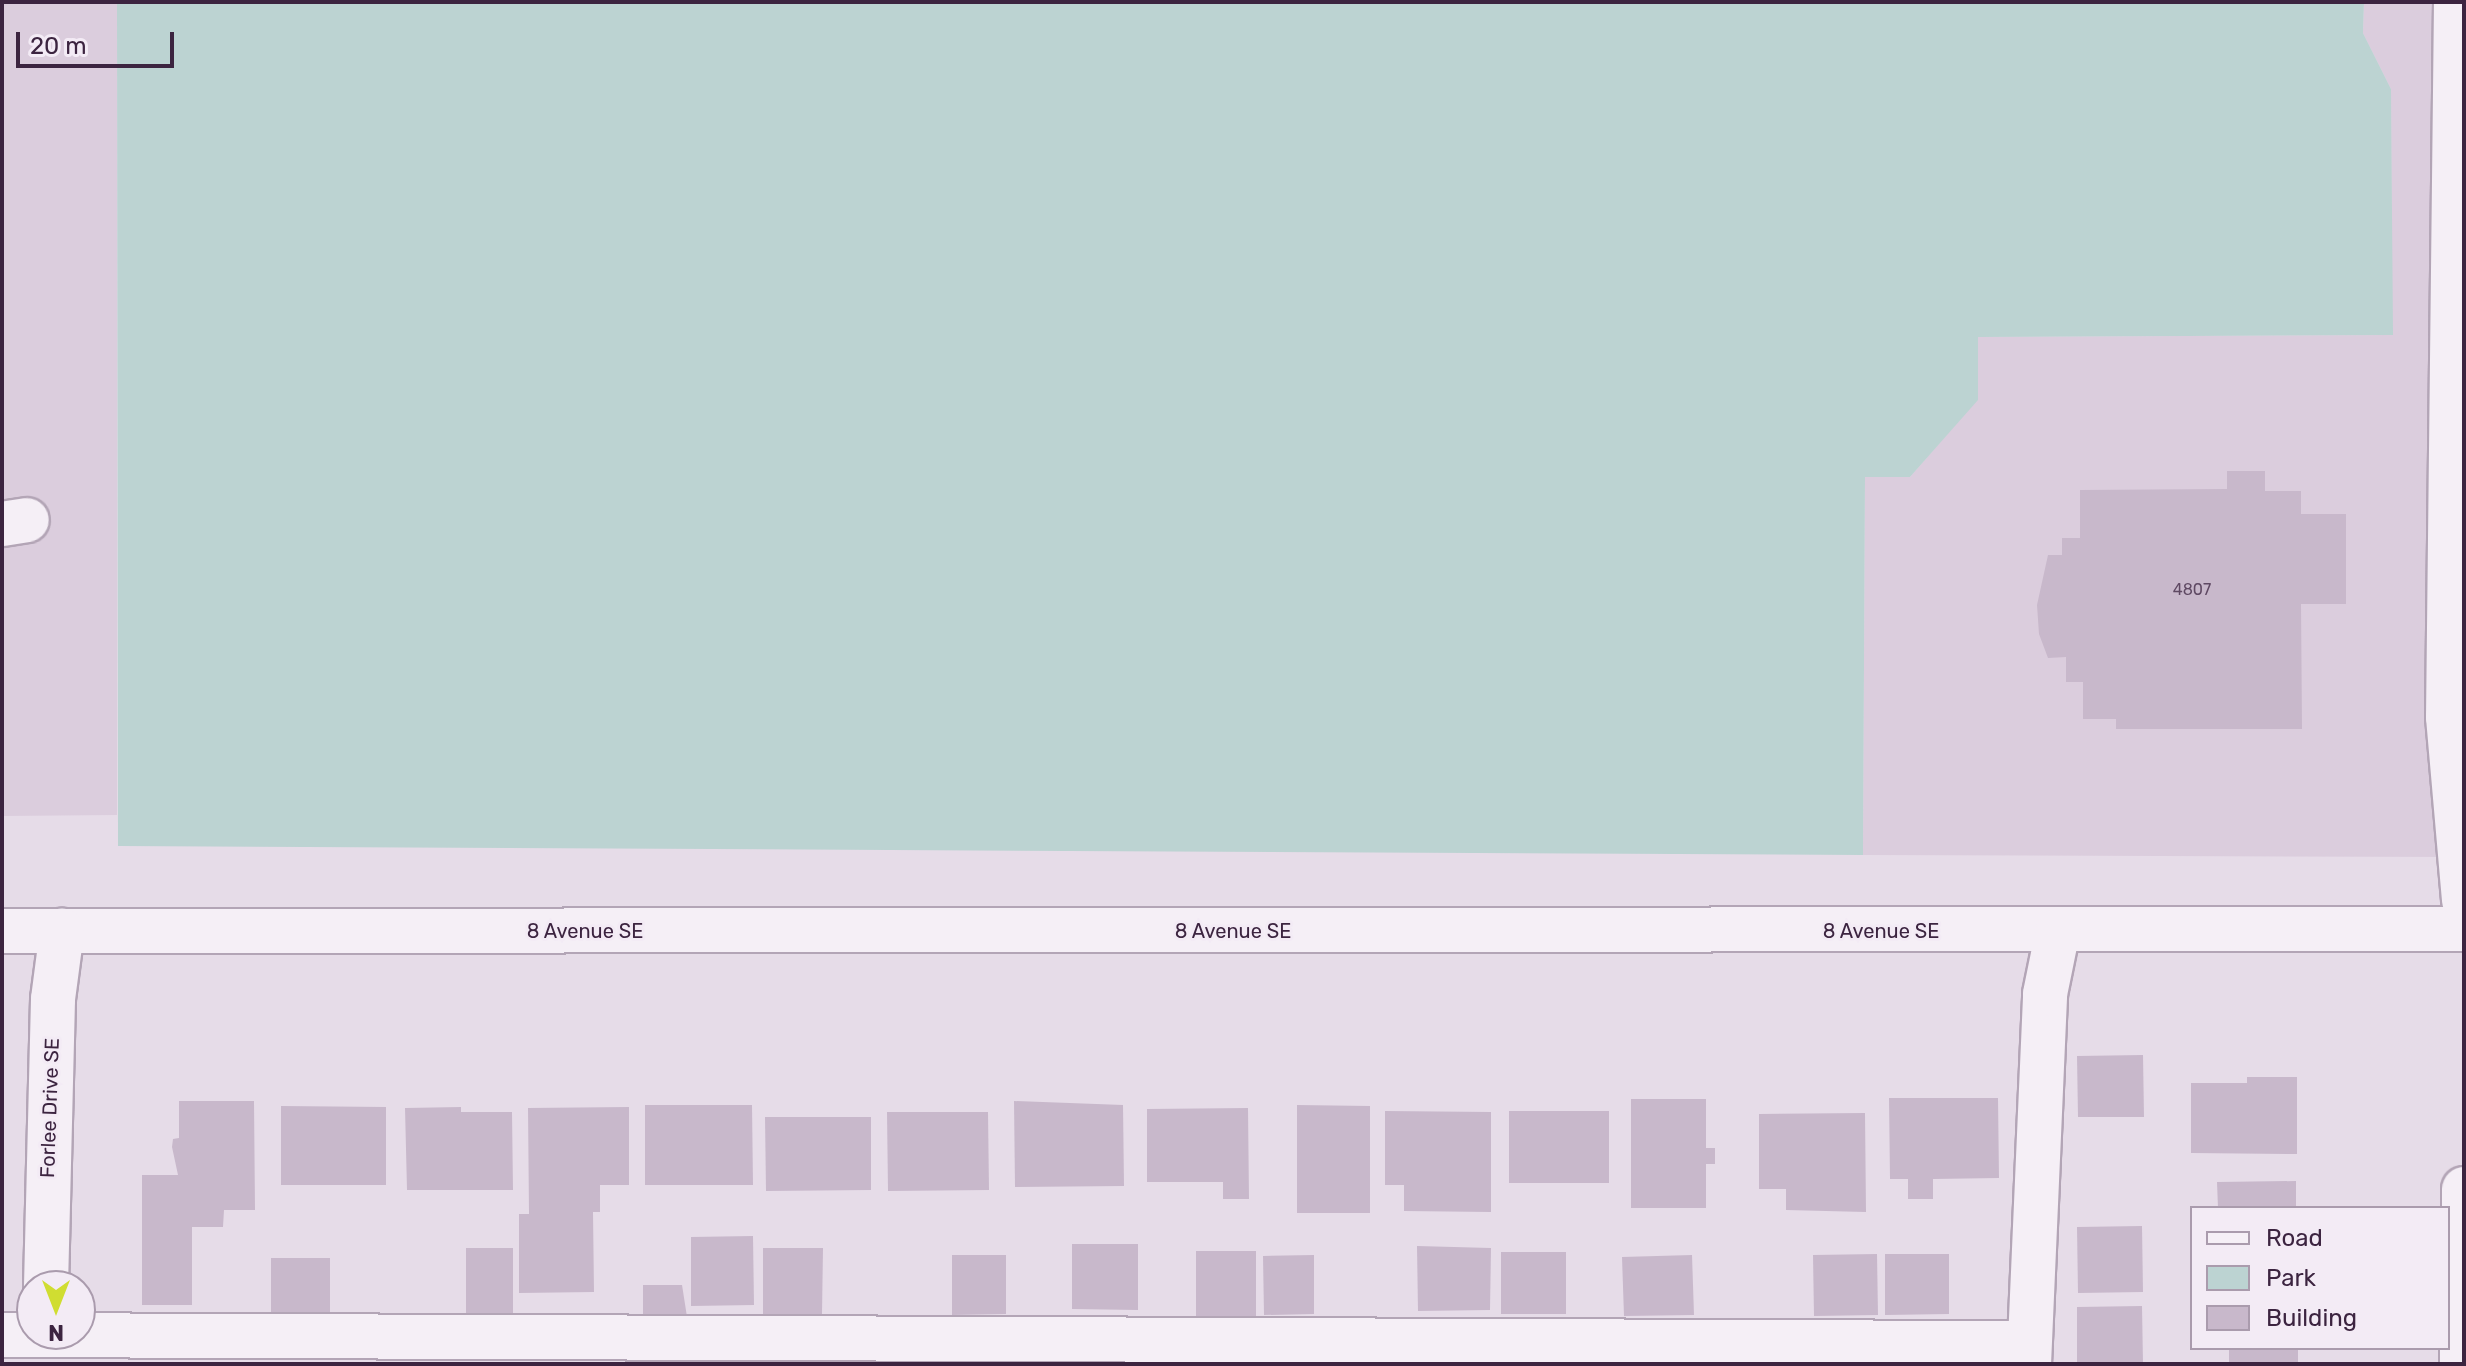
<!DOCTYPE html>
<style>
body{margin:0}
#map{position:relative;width:2466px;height:1366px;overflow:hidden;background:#e6dce8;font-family:Rubik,sans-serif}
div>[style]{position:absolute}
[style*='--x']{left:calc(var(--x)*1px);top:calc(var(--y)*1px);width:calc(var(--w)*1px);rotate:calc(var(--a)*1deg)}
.built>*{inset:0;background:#dbcddd}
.green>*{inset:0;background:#bcd3d2}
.building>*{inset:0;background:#c8b8cb}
.roads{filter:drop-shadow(2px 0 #b3a5b6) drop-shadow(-2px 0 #b3a5b6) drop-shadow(0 2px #b3a5b6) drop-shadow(0 -2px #b3a5b6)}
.minor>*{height:44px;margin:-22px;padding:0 22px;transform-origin:22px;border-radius:22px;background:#f5eff6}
span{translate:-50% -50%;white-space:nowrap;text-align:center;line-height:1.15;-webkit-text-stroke:6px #f3ebf5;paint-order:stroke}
.number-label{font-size:16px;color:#5f4963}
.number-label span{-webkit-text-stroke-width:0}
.street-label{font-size:20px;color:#3c2440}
.frame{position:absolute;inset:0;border:4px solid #3c2440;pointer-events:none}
.legend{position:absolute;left:2190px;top:1206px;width:260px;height:144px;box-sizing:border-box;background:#f3ebf5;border:2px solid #aa9bad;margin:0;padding:10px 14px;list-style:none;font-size:24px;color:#3c2440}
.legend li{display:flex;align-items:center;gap:16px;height:40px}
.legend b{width:40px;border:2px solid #aa9bad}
.north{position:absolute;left:16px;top:1270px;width:80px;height:80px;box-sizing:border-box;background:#f3ebf5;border:2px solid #aa9bad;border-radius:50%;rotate:180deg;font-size:22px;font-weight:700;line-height:32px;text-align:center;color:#3c2440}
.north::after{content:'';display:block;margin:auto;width:28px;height:36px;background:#d0dd31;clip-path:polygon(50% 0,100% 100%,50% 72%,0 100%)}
.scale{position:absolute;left:16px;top:32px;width:158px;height:36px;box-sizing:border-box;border:4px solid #3c2440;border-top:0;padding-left:10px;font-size:24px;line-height:28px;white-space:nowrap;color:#3c2440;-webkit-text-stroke:6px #f3ebf5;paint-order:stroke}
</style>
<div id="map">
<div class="built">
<i style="clip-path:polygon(2px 2px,117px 2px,117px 815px,2px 816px)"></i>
<i style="clip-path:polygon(2364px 2px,2464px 2px,2464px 857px,1863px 855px,1865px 477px,1910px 477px,1977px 400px,1978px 337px,2392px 335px,2391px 89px,2363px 33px)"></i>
</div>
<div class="green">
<i style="clip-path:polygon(117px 2px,2364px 2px,2363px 33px,2391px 89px,2393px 335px,1978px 337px,1978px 400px,1910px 477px,1865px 477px,1863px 855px,118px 846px)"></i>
</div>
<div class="building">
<i style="clip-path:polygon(2227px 471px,2265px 471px,2265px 491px,2301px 491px,2301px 514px,2346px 514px,2346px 604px,2301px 604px,2302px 729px,2116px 729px,2116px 719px,2083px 719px,2083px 682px,2066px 682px,2066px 657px,2048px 658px,2039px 634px,2037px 605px,2048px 555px,2062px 555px,2062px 538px,2080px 538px,2080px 490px,2227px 489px)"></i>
<i style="clip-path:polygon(2143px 1055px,2144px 1117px,2078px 1117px,2077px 1056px)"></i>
<i style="clip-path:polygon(2247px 1077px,2297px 1077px,2297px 1154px,2191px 1153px,2191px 1083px,2247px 1083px)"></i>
<i style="clip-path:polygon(1889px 1098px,1998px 1098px,1999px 1178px,1933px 1179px,1933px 1199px,1908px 1199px,1908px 1179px,1890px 1179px)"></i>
<i style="clip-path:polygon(1631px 1099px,1706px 1099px,1706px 1148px,1715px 1148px,1715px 1164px,1706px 1164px,1706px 1208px,1631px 1208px)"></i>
<i style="clip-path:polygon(179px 1101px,254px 1101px,255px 1210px,224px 1210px,223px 1227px,192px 1227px,192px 1305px,142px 1305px,142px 1175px,178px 1175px,172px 1147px,173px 1139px,179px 1138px)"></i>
<i style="clip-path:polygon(1014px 1101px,1123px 1105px,1124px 1186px,1015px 1187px)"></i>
<i style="clip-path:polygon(645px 1105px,752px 1105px,753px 1185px,645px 1185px)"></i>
<i style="clip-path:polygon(1297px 1105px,1370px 1106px,1370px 1213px,1297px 1213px)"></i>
<i style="clip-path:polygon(281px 1106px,386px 1107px,386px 1185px,281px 1185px)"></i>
<i style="clip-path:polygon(461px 1107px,461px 1112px,512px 1112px,513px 1190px,407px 1190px,405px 1108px)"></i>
<i style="clip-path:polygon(629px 1107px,629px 1185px,600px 1185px,600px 1212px,593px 1212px,594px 1292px,519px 1293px,519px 1214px,529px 1214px,528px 1108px)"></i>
<i style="clip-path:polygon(1248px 1108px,1249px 1199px,1223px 1199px,1223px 1182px,1147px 1182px,1147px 1109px)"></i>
<i style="clip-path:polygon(1385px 1111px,1491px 1112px,1491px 1212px,1404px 1211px,1404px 1185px,1385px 1185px)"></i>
<i style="clip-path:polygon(1509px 1111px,1609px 1111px,1609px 1183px,1509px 1183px)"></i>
<i style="clip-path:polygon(887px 1112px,988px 1112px,989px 1190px,888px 1191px)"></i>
<i style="clip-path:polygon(1865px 1113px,1866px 1212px,1786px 1210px,1786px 1189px,1759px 1189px,1759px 1114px)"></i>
<i style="clip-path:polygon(765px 1117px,871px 1117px,871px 1190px,766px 1191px)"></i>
<i style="clip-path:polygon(2296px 1181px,2296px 1208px,2218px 1208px,2217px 1182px)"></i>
<i style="clip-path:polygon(2142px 1226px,2143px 1292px,2078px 1293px,2077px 1227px)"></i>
<i style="clip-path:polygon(753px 1236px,754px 1305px,691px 1306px,691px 1237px)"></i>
<i style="clip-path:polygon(1072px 1244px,1138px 1244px,1138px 1310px,1072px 1309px)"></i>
<i style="clip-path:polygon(1417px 1246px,1491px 1248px,1490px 1310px,1418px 1311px)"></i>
<i style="clip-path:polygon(466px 1248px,513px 1248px,513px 1314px,466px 1314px)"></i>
<i style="clip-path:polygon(763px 1248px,823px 1248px,822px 1314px,763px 1314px)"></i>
<i style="clip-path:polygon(1196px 1251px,1256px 1251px,1256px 1316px,1196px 1316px)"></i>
<i style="clip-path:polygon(1501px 1252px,1566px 1252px,1566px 1314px,1501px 1314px)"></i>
<i style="clip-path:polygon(1877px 1254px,1878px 1315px,1814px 1316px,1813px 1255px)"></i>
<i style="clip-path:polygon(1885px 1254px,1949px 1254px,1949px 1314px,1885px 1315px)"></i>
<i style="clip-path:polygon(952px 1255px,1006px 1255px,1006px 1314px,952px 1315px)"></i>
<i style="clip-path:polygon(1314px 1255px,1314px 1314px,1264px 1315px,1263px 1256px)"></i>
<i style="clip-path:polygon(1692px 1255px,1694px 1315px,1624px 1316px,1622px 1257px)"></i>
<i style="clip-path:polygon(271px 1258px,330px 1258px,330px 1320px,271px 1320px)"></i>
<i style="clip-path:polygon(643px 1285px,682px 1285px,687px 1317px,643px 1317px)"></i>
<i style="clip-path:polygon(2142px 1306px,2143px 1364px,2077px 1364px,2077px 1307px)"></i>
<i style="clip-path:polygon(2229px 1348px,2298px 1348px,2298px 1364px,2229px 1364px)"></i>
</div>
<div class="roads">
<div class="minor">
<i style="--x:2456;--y:2;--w:715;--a:90.64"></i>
<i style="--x:2448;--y:717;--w:184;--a:85"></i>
<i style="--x:2;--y:524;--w:25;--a:-9"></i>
<i style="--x:2;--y:931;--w:2462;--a:-0.05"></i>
<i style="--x:46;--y:1286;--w:287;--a:-88.6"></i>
<i style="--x:53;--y:999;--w:69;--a:-82.5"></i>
<i style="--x:2;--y:1335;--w:2027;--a:0.23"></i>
<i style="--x:2029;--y:1364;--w:370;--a:-87.5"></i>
<i style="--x:2045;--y:994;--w:65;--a:-78.5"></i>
<i style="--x:2462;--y:1364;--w:175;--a:-89.3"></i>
</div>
</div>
<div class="number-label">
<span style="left:2192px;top:590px">4807</span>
</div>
<div class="street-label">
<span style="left:585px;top:931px">8 Avenue SE</span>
<span style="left:1233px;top:931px">8 Avenue SE</span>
<span style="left:1881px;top:931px">8 Avenue SE</span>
<span style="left:50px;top:1108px;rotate:-88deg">Forlee Drive SE</span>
</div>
<div class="frame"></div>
<ul class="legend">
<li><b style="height:10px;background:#f5eff6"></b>Road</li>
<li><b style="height:22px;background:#bcd3d2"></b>Park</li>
<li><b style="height:22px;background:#c8b8cb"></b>Building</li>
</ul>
<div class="north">N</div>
<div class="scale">20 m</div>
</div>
